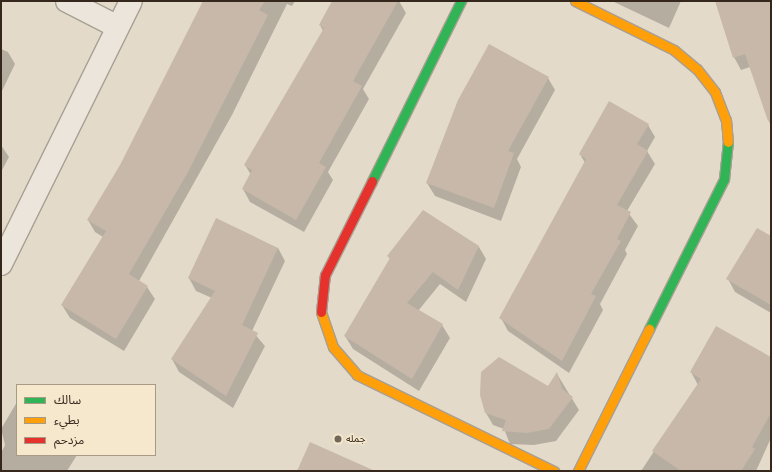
<!DOCTYPE html>
<meta charset="utf-8">
<style>
body{margin:0}
#map{position:relative;width:772px;height:472px;overflow:hidden;background:#e3dac9;font-family:"IBM Plex Serif","Noto Sans Arabic",serif}
div>[style]{position:absolute}
[style*='--x']{left:calc(var(--x)*1px);top:calc(var(--y)*1px);width:calc(var(--w)*1px);rotate:calc(var(--a)*1deg)}
.shadow>*{inset:0;background:#0003}
.building>*{inset:0;background:#c7b8aa}
.roads{filter:drop-shadow(1px 0 #a89f93) drop-shadow(-1px 0 #a89f93) drop-shadow(0 1px #a89f93) drop-shadow(0 -1px #a89f93)}
.street>*{height:22px;margin:-11px;padding:0 11px;transform-origin:11px;border-radius:11px;background:#ebe5db}
.fast>*{height:9px;margin:-4.5px;padding:0 4.5px;transform-origin:4.5px;border-radius:4.5px;background:#30b455}
.slow>*{height:9px;margin:-4.5px;padding:0 4.5px;transform-origin:4.5px;border-radius:4.5px;background:#ff9f0a}
.jam>*{height:9px;margin:-4.5px;padding:0 4.5px;transform-origin:4.5px;border-radius:4.5px;background:#e5322d}
.dots>*{width:11px;height:11px;translate:-50% -50%;box-sizing:border-box;border:2px solid #f5e8cd;border-radius:50%}
span{translate:-50% -50%;white-space:nowrap;text-align:center;line-height:1.15;-webkit-text-stroke:3px #f5e8cd;paint-order:stroke}
.poi-label{font-size:10px;color:#35271c}
.left{translate:0 -50%;text-align:left}
.frame{position:absolute;inset:0;border:2px solid #35271c;pointer-events:none}
.legend{position:absolute;left:16px;top:384px;width:140px;height:72px;box-sizing:border-box;background:#f5e8cd;border:1px solid #a89b86;margin:0;padding:5px 7px;list-style:none;font-size:12px;color:#35271c}
.legend li{display:flex;align-items:center;gap:8px;height:20px}
.legend b{width:20px;border:1px solid #a89b86}
</style>
<div id="map">
<div class="shadow">
<i style="clip-path:polygon(206px 1px,295px 1px,292px 6px,287px 4px,232px 115px,139px 281px,147px 287px,155px 299px,124px 351px,70px 318px,62px 305px,103px 237px,95px 232px,88px 220px,121px 165px)"></i>
<i style="clip-path:polygon(334px 1px,399px 1px,406px 13px,363px 89px,369px 99px,328px 172px,333px 180px,304px 232px,250px 202px,243px 189px,251px 175px,245px 165px,323px 31px,320px 25px)"></i>
<i style="clip-path:polygon(612px 1px,681px 1px,669px 28px)"></i>
<i style="clip-path:polygon(716px 1px,771px 1px,771px 127px,750px 67px,741px 70px,734px 57px)"></i>
<i style="clip-path:polygon(1px 49px,8px 52px,15px 64px,1px 93px)"></i>
<i style="clip-path:polygon(548px 78px,555px 90px,517px 159px,521px 167px,501px 221px,435px 196px,427px 183px)"></i>
<i style="clip-path:polygon(648px 125px,655px 137px,647px 151px,655px 164px,627px 211px,638px 226px,625px 250px,627px 254px,600px 304px,603px 310px,569px 373px,508px 331px,501px 318px,585px 163px,580px 154px)"></i>
<i style="clip-path:polygon(1px 145px,9px 157px,1px 172px)"></i>
<i style="clip-path:polygon(424px 211px,479px 247px,486px 259px,466px 302px,440px 284px,418px 311px,442px 325px,450px 338px,419px 391px,353px 349px,345px 336px,390px 259px,388px 256px)"></i>
<i style="clip-path:polygon(771px 237px,771px 313px,735px 292px,728px 279px)"></i>
<i style="clip-path:polygon(278px 248px,285px 261px,252px 331px,265px 346px,233px 408px,179px 372px,172px 359px,212px 298px,196px 291px,189px 278px)"></i>
<i style="clip-path:polygon(771px 357px,771px 438px,756px 471px,641px 471px,698px 385px,691px 372px)"></i>
<i style="clip-path:polygon(557px 374px,579px 410px,556px 441px,534px 445px,510px 444px,504px 429px,493px 425px,486px 413px,548px 387px)"></i>
<i style="clip-path:polygon(17px 402px,17px 455px,77px 455px,67px 471px,1px 471px,1px 453px,5px 445px,1px 429px)"></i>
</div>
<div class="building">
<i style="clip-path:polygon(203px 1px,265px 1px,259px 10px,268px 15px,188px 172px,129px 274px,148px 286px,116px 339px,61px 305px,106px 231px,87px 220px,120px 165px)"></i>
<i style="clip-path:polygon(332px 1px,398px 1px,353px 81px,362px 86px,319px 163px,326px 167px,296px 220px,242px 189px,252px 170px,244px 165px,324px 28px,319px 25px)"></i>
<i style="clip-path:polygon(715px 1px,771px 1px,771px 120px,768px 121px,745px 54px,733px 58px)"></i>
<i style="clip-path:polygon(489px 44px,549px 77px,508px 151px,514px 153px,494px 208px,426px 183px,458px 100px)"></i>
<i style="clip-path:polygon(609px 101px,649px 124px,637px 144px,648px 151px,617px 205px,631px 212px,617px 239px,621px 241px,591px 294px,596px 296px,562px 361px,499px 318px,586px 159px,579px 154px)"></i>
<i style="clip-path:polygon(423px 210px,479px 246px,458px 290px,433px 272px,407px 303px,443px 324px,412px 379px,344px 336px,390px 258px,387px 256px)"></i>
<i style="clip-path:polygon(216px 218px,278px 248px,242px 325px,258px 333px,226px 396px,171px 359px,215px 291px,188px 278px)"></i>
<i style="clip-path:polygon(757px 228px,771px 236px,771px 305px,726px 279px)"></i>
<i style="clip-path:polygon(716px 326px,771px 357px,771px 413px,752px 447px,755px 449px,741px 471px,681px 471px,652px 451px,701px 379px,690px 372px)"></i>
<i style="clip-path:polygon(499px 357px,548px 386px,557px 372px,562px 389px,573px 397px,549px 429px,527px 433px,502px 431px,506px 420px,485px 413px,480px 395px,481px 372px)"></i>
<i style="clip-path:polygon(310px 442px,375px 471px,297px 471px)"></i>
</div>
<div class="roads">
<div class="street">
<i style="--x:67;--y:1;--w:57;--a:27"></i>
<i style="--x:1;--y:264;--w:293;--a:-63.7"></i>
</div>
<div class="fast">
<i style="--x:372;--y:181;--w:201;--a:-63.7"></i>
<i style="--x:649;--y:329;--w:168;--a:-63.4"></i>
<i style="--x:724;--y:179;--w:37;--a:-84"></i>
</div>
<div class="slow">
<i style="--x:575;--y:1;--w:110;--a:26.3"></i>
<i style="--x:674;--y:50;--w:30;--a:40"></i>
<i style="--x:697;--y:69;--w:29;--a:52"></i>
<i style="--x:715;--y:92;--w:30;--a:69"></i>
<i style="--x:726;--y:120;--w:22;--a:85"></i>
<i style="--x:321;--y:312;--w:37;--a:71"></i>
<i style="--x:333;--y:347;--w:37;--a:49"></i>
<i style="--x:357;--y:375;--w:219;--a:26"></i>
<i style="--x:578;--y:471;--w:159;--a:-63.4"></i>
</div>
<div class="jam">
<i style="--x:321;--y:312;--w:37;--a:-84"></i>
<i style="--x:325;--y:275;--w:105;--a:-63.4"></i>
</div>
</div>
<div class="dots">
<i style="left:338px;top:439px;background:#726659"></i>
</div>
<div class="poi-label">
<span class="left" style="left:346px;top:439px">جمله</span>
</div>
<div class="frame"></div>
<ul class="legend">
<li><b style="height:5px;background:#30b455"></b>سالك</li>
<li><b style="height:5px;background:#ff9f0a"></b>بطيء</li>
<li><b style="height:5px;background:#e5322d"></b>مزدحم</li>
</ul>
</div>
